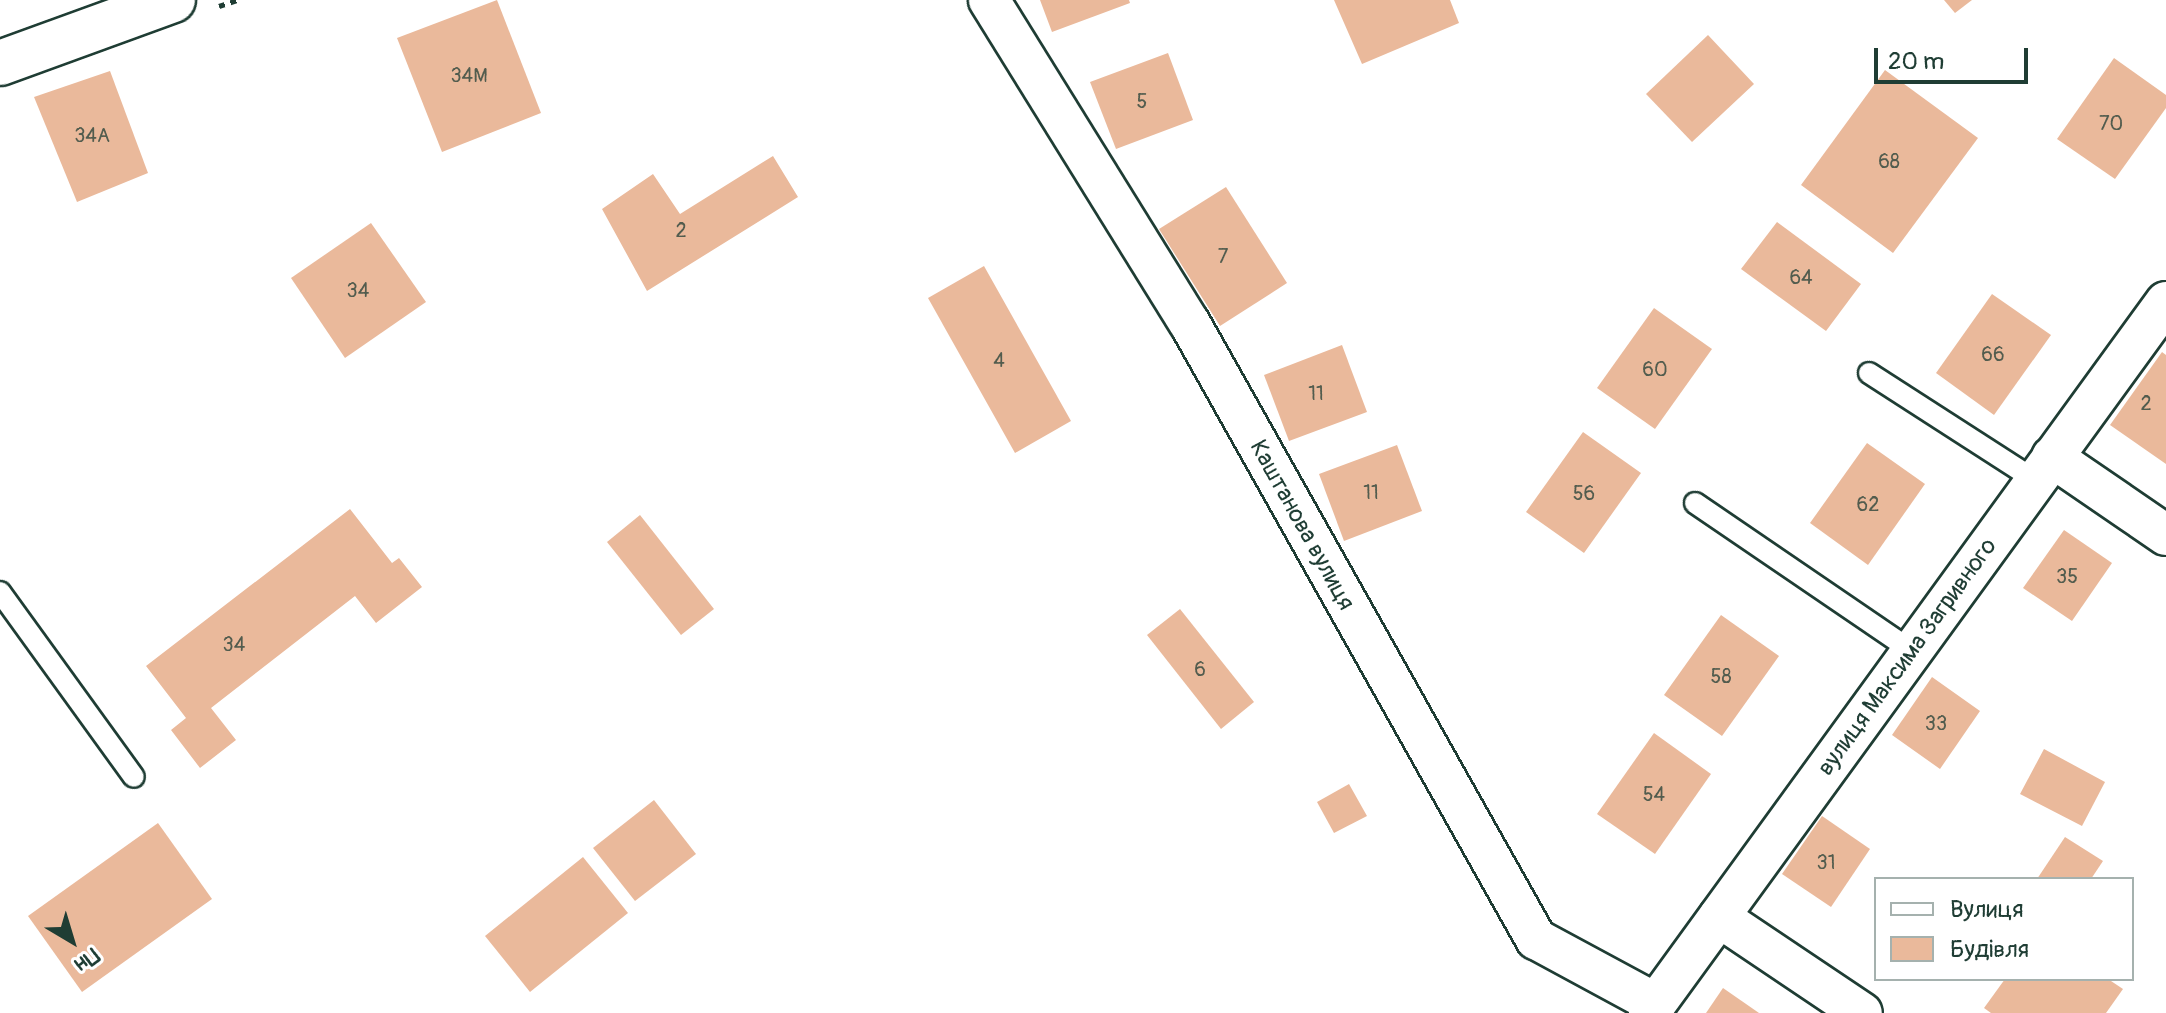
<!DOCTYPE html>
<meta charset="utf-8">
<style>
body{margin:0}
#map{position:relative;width:2166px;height:1013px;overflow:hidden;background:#fff;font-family:Pangolin,sans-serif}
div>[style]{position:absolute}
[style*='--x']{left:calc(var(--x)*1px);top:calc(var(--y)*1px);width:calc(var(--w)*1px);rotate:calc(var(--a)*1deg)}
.building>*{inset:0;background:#eab99b}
.path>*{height:5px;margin-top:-2.5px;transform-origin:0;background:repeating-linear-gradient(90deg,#1f3d34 0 6px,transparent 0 12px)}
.roads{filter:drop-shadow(2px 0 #1f3d34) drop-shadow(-2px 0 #1f3d34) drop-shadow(0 2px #1f3d34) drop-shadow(0 -2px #1f3d34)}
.service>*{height:20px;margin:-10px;padding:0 10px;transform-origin:10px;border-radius:10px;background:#fff}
.minor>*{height:40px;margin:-20px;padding:0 20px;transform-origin:20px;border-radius:20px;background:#fff}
.tertiary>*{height:44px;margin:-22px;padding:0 22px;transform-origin:22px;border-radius:22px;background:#fff}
span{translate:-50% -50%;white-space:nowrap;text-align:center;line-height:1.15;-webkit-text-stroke:8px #fff;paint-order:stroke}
.number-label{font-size:20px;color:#525c4e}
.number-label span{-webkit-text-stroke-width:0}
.street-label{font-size:24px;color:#1f3d34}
.legend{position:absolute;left:1874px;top:877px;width:260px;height:104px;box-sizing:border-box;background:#fff;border:2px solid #a5b1ae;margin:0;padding:10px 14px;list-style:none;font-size:24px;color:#1f3d34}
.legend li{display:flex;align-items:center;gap:16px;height:40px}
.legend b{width:40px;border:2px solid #a5b1ae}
.north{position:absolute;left:32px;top:901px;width:80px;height:80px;-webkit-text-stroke:6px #fff;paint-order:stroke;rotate:142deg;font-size:22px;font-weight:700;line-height:32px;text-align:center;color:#1f3d34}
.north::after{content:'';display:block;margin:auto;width:28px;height:36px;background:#1f3d34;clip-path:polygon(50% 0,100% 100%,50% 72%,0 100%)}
.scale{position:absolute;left:1874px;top:48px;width:154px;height:36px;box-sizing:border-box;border:4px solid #1f3d34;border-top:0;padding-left:10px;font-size:24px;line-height:28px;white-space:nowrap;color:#1f3d34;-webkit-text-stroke:6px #fff;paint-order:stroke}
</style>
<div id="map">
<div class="building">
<i style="clip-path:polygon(497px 0,541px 113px,442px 152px,397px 38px)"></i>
<i style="clip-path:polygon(1040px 0,1129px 0,1130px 3px,1052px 32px)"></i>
<i style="clip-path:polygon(1334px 0,1450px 0,1459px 23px,1362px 64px)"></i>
<i style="clip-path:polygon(1944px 0,1972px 0,1955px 13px)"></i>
<i style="clip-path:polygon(1708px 35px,1754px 84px,1692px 142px,1646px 94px)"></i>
<i style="clip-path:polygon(1168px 53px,1193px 120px,1116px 149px,1090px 82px)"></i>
<i style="clip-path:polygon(2114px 58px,2166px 95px,2166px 108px,2115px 179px,2057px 139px)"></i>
<i style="clip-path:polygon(1885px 70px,1978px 138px,1893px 253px,1801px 185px)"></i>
<i style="clip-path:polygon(110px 71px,148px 173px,77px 202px,34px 97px)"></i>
<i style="clip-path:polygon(773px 156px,798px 197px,647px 291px,602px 209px,653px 174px,680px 214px)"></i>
<i style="clip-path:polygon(1226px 187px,1287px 283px,1220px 326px,1159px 229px)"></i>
<i style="clip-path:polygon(1777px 222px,1861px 284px,1826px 331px,1741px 269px)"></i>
<i style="clip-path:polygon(371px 223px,426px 302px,345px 358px,291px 278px)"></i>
<i style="clip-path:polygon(984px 266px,1071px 421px,1015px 453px,928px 298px)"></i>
<i style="clip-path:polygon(1992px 294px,2051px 335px,1994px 415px,1936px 373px)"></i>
<i style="clip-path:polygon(1654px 308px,1712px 349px,1655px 429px,1597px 388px)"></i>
<i style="clip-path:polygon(1342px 345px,1367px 412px,1289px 441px,1264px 375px)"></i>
<i style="clip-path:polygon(2162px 352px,2166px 355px,2166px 464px,2110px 425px)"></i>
<i style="clip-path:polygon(1583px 432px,1641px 473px,1584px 553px,1526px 512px)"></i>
<i style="clip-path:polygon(1867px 443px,1925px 484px,1868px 565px,1810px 523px)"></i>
<i style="clip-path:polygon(1397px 445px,1422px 511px,1344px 541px,1319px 474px)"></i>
<i style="clip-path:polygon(350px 509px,392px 563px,399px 558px,422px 587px,376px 623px,355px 596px,211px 708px,236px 740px,200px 768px,171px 730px,186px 718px,146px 666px)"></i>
<i style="clip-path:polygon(640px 515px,714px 609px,681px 635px,607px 542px)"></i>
<i style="clip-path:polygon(2064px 530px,2112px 563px,2072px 621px,2023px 588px)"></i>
<i style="clip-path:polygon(1180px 609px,1254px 702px,1221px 729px,1147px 635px)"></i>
<i style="clip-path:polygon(1721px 615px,1779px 656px,1722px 736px,1664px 695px)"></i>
<i style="clip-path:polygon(1932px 677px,1980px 711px,1940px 769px,1892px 735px)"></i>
<i style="clip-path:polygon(1654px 733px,1711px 774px,1655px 854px,1597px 814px)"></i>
<i style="clip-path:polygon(2044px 749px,2105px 782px,2082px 826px,2020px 794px)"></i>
<i style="clip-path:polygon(1349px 784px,1367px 816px,1334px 833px,1317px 802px)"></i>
<i style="clip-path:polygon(654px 800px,696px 854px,635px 901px,593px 848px)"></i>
<i style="clip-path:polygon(1822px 816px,1870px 849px,1831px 907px,1782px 874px)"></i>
<i style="clip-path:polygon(158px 823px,212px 899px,82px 992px,28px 916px)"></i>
<i style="clip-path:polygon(2065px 837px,2103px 861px,2091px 879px,2037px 879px)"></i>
<i style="clip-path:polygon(583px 857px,628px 913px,530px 992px,485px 936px)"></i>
<i style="clip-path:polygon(2005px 979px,2108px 979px,2123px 989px,2106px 1013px,1991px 1013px,1984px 1008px)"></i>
<i style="clip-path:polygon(1723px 988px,1759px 1013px,1706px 1013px)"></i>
</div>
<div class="path">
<i style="--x:219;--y:6;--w:19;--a:-18"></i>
</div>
<div class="roads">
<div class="service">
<i style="--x:1869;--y:373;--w:197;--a:32.8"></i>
<i style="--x:1695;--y:503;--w:263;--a:34.3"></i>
<i style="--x:0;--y:592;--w:228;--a:54.1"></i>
</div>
<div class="minor">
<i style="--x:989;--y:0;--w:379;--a:58.2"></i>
<i style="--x:1189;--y:322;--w:708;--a:60.65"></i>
<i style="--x:1536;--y:939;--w:136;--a:28.4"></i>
<i style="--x:2052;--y:457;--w:138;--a:34.4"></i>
<i style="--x:1719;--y:917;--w:172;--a:33.9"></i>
<i style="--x:1649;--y:1013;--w:879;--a:-53.98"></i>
</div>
<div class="tertiary">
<i style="--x:0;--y:63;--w:184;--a:-20"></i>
</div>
</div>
<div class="number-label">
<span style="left:469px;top:75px">34М</span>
<span style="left:1142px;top:101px">5</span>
<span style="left:2111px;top:123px">70</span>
<span style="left:92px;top:135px">34А</span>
<span style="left:1889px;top:161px">68</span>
<span style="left:681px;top:230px">2</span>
<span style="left:1223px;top:256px">7</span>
<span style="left:1801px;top:277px">64</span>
<span style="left:358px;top:290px">34</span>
<span style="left:1993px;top:354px">66</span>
<span style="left:999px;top:360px">4</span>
<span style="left:1655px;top:369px">60</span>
<span style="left:1316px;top:393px">11</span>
<span style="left:2146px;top:403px">2</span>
<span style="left:1371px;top:492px">11</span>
<span style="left:1584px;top:493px">56</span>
<span style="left:1868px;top:504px">62</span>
<span style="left:2067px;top:576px">35</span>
<span style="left:234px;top:644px">34</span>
<span style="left:1200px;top:669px">6</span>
<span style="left:1721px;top:676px">58</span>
<span style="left:1936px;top:723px">33</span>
<span style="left:1654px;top:794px">54</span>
<span style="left:1826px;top:862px">31</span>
</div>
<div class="street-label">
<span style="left:1302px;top:525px;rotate:61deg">Каштанова вулиця</span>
<span style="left:1907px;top:657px;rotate:-54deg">вулиця Максима Загривного</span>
</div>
<ul class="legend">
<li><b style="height:10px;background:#fff"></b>Вулиця</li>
<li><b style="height:22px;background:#eab99b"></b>Будівля</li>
</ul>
<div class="north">Пн</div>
<div class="scale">20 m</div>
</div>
